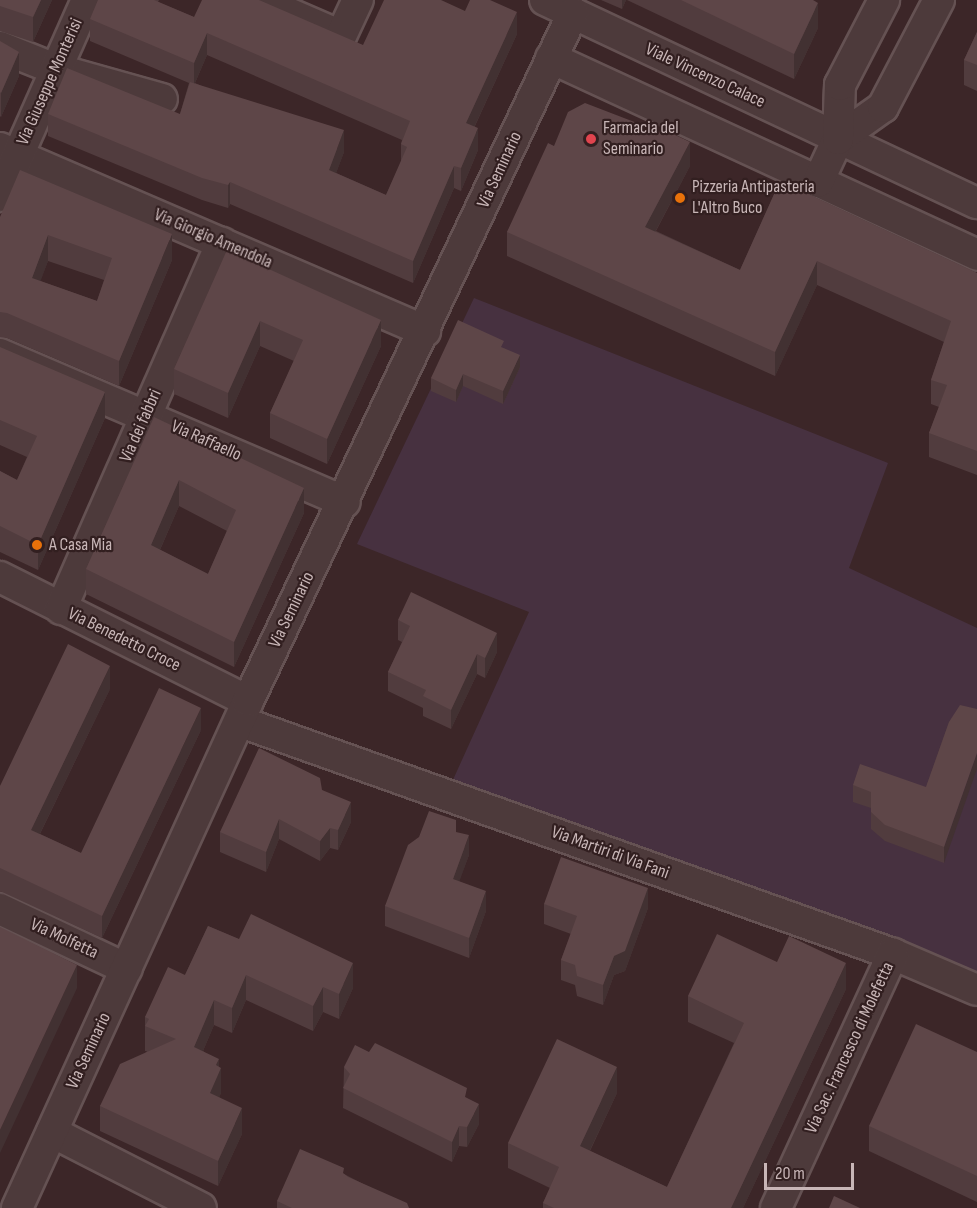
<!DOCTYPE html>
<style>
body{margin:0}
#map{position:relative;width:977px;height:1208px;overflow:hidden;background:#3c2628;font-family:"Sofia Sans Condensed",sans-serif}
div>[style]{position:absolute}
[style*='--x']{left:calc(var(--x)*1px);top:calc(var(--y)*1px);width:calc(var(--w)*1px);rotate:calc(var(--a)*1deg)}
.green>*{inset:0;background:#473140}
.roads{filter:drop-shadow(2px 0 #655253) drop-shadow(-2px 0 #655253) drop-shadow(0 2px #655253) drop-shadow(0 -2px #655253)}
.street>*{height:30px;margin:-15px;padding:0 15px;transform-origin:15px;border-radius:15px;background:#4d3a3b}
.wall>*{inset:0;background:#513c3e}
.shaded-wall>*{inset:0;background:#423132}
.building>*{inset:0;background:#5e4648}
.dots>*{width:16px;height:16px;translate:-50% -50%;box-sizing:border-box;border:3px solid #321f20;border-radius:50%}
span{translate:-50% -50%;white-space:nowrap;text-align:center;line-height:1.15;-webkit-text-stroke:4.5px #321f20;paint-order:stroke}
.street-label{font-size:18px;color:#c8b6b7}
.poi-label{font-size:18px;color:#c8b6b7}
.left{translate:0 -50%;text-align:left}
.scale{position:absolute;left:764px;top:1163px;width:90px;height:27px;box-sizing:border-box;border:3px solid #c8b6b7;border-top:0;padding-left:8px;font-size:18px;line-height:21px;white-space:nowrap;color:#c8b6b7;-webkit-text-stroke:4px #321f20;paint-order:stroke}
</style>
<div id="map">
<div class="green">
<i style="clip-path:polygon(474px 298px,888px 463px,849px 568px,977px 628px,977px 990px,447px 793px,529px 612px,357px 544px)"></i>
</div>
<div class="roads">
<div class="street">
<i style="--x:258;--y:0;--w:90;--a:23.4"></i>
<i style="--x:341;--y:36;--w:40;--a:-65"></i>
<i style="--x:545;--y:0;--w:477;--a:25.2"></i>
<i style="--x:0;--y:47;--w:59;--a:21.8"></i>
<i style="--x:55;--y:69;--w:111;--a:15.7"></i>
<i style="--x:551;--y:58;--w:469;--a:24.8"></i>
<i style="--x:838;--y:139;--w:55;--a:-35.4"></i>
<i style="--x:883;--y:107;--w:121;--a:-62.4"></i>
<i style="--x:0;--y:148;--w:463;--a:23.3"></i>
<i style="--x:818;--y:182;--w:47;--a:-65.1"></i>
<i style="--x:838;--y:139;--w:54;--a:-87.9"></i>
<i style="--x:840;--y:85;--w:96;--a:-62.6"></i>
<i style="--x:0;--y:196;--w:214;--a:-66.1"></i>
<i style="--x:0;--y:354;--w:375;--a:23.2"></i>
<i style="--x:0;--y:577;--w:277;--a:26.6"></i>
<i style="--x:61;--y:609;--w:400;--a:-66.3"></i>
<i style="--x:241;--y:722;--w:692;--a:19.59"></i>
<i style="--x:893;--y:954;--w:91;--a:23.2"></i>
<i style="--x:0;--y:909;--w:140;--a:25.3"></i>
<i style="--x:52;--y:1132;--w:167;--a:27"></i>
<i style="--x:17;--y:1208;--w:557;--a:-65.5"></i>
<i style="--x:248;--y:701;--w:761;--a:-64.71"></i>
<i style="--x:776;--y:1208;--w:280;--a:-65.3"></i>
</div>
</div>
<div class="wall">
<i style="clip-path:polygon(0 0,52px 0,33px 42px,0 31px)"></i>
<i style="clip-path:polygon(evenodd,98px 0,159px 0,158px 2px,194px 17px,363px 45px,517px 34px,475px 126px,478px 150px,461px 191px,454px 188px,413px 283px,230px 204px,228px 208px,202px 200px,48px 136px,48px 114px,180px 114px,189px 83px,90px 41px,90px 19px,98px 0,207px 55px,402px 140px,401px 144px,401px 162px,386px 195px,336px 173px,344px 152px,195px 83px,207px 55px)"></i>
<i style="clip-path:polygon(601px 0,626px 0,622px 9px)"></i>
<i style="clip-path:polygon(627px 0,813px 0,818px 28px,794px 79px)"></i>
<i style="clip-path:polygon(977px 32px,977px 91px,964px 85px,964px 60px)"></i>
<i style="clip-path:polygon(0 41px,19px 76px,1px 117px,0 116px)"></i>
<i style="clip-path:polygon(650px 128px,690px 166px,656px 231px,740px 270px,780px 181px,977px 273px,977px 475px,929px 457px,929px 433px,939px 407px,931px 404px,931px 380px,944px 342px,817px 285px,775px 376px,507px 256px,507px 232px,554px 146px)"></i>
<i style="clip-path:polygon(evenodd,0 217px,172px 260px,119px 386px,7px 338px,0 337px,0 217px,48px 261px,104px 280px,97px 301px,40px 281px,48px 261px)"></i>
<i style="clip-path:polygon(227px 250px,381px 346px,327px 464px,270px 438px,270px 413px,294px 361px,260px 346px,228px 418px,174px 394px,174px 369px)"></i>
<i style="clip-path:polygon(0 347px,105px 418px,38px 570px,0 552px,0 471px,17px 480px,27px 457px,0 445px)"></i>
<i style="clip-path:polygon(504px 348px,520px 367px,503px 404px,463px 386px,456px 402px,431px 391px,431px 378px)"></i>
<i style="clip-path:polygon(evenodd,154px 417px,304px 513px,234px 667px,86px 594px,86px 569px,154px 417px,179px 506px,227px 531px,208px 574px,160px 550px,179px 506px)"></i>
<i style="clip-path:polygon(398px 620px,497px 652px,485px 678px,477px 674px,451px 729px,423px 716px,423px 708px,388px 691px,388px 672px,402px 642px,398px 640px)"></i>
<i style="clip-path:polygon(110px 689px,40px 834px,81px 853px,201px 730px,102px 938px,0 891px,0 786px)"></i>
<i style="clip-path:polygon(949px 722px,944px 863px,885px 841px,871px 829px,871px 808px,853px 802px,853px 785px,926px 787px)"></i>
<i style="clip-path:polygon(322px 790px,351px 822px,338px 850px,330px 848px,320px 861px,279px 839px,266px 872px,220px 852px,220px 832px)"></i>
<i style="clip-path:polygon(456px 832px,469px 855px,459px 881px,486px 911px,469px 958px,385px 926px,385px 906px)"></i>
<i style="clip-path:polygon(544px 904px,648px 908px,625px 971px,614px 975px,603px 1005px,577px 996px,575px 985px,561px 980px,561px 960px,571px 934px,544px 924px)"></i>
<i style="clip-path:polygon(208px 926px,353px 988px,339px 1019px,323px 1012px,313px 1031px,246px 1000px,232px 1033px,214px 1025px,203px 1051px,219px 1067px,221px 1093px,219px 1097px,242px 1134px,218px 1186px,100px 1131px,100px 1106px,147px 1051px,145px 1051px,145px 1017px,185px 975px)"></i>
<i style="clip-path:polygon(777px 962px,846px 989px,743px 1208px,543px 1208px,543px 1203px,550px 1188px,508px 1168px,508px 1143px,617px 1093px,590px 1151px,667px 1187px,734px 1043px,688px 1022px,688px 996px)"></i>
<i style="clip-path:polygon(977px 1052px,977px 1202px,869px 1151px,869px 1126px)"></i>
<i style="clip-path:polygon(344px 1067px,467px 1098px,479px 1124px,467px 1147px,459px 1146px,452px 1162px,343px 1108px)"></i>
<i style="clip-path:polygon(344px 1174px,409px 1208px,277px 1208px,277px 1201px)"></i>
</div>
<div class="shaded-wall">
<i style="clip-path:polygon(41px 0,52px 0,33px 42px,33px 17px)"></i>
<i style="clip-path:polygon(622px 0,626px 0,622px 9px)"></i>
<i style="clip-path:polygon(818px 3px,818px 28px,794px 79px,794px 54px)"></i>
<i style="clip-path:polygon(517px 12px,517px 34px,466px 145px,466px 123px)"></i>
<i style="clip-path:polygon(207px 33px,207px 55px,194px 85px,194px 63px)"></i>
<i style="clip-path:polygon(19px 52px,19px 76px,1px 117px,1px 93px)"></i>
<i style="clip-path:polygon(478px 128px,478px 150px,461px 191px,461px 168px)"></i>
<i style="clip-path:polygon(344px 130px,344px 152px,329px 192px,329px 170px)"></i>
<i style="clip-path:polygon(690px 142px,690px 166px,645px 251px,645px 227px)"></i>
<i style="clip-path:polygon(454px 166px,454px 188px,413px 283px,413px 261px)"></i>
<i style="clip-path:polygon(230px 182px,230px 204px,228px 208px,228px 185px)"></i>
<i style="clip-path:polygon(172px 234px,172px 260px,119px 386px,119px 361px)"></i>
<i style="clip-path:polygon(48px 235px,48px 261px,32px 304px,32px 278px)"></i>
<i style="clip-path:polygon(817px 261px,817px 285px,775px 376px,775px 352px)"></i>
<i style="clip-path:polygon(381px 320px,381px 346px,327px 464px,327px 439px)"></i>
<i style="clip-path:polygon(260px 321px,260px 346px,228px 418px,228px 393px)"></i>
<i style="clip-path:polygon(520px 355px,520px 367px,503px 404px,503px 391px)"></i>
<i style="clip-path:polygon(463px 374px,463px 386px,456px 402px,456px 390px)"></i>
<i style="clip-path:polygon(105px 392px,105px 418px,38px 570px,38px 545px)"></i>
<i style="clip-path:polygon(179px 480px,179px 506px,151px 570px,151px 545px)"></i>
<i style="clip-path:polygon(304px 488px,304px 513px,234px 667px,234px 642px)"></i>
<i style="clip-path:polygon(497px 633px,497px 652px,485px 678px,485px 658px)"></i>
<i style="clip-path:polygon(477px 654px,477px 674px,451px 729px,451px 710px)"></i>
<i style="clip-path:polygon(110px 666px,110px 689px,31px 852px,31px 830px)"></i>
<i style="clip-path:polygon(201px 708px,201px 730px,102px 938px,102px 916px)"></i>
<i style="clip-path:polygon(977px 753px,977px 769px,944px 863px,944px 847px)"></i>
<i style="clip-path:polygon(351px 802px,351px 822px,338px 850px,338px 830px)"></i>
<i style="clip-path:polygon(279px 819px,279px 839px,266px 872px,266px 852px)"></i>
<i style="clip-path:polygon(330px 828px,330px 848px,320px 861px,320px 841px)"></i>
<i style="clip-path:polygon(469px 835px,469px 855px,453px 899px,453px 879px)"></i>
<i style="clip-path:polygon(648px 888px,648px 908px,625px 971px,614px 975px,603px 1005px,603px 985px,614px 956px)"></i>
<i style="clip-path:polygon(486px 891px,486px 911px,469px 958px,469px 938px)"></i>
<i style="clip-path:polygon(353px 963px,353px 988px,339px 1019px,339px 994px)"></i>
<i style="clip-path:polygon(846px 963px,846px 989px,743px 1208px,731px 1208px)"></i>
<i style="clip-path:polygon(77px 965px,77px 988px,0 1153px,0 1130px)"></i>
<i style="clip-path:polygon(246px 975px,246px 1000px,232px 1033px,232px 1008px)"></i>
<i style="clip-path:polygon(323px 987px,323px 1012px,313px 1031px,313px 1006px)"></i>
<i style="clip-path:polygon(214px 1000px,214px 1025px,194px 1072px,194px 1047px)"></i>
<i style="clip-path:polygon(219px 1059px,219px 1072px,221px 1068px,221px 1093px,210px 1118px,210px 1093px,216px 1065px)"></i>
<i style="clip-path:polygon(617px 1067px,617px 1093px,580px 1171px,580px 1146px)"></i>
<i style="clip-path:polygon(479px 1104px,479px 1124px,467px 1147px,467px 1127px)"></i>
<i style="clip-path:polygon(242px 1108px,242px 1134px,218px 1186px,218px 1161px)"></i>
<i style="clip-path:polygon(459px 1126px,459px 1146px,452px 1162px,452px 1142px)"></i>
</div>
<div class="building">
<i style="clip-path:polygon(0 0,41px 0,33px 17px,0 6px)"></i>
<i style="clip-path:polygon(98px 0,154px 0,194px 17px,202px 0,259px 0,363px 45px,384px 0,441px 0,465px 11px,470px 0,490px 0,517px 12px,466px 123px,478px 128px,461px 168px,454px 166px,413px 261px,230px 182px,228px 185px,202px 178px,48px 114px,67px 68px,180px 114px,190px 82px,344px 130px,329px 170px,386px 195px,407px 147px,401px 144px,410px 121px,207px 33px,194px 63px,90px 19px)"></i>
<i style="clip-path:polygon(681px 0,813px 0,818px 3px,794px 54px)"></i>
<i style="clip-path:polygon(977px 32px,977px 65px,964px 60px)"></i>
<i style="clip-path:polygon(0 41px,19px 52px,1px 93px,0 92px)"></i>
<i style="clip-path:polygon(585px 103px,650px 128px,652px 124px,690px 142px,645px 227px,740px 270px,780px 181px,977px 273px,977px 451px,929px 433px,947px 385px,931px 380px,951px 321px,817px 261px,775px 352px,507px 232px,548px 143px,554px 146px,568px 112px)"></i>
<i style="clip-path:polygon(evenodd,20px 170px,172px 234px,119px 361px,7px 313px,0 312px,0 217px,20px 170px,48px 235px,112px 258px,97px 301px,32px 278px,48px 235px)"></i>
<i style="clip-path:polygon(227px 250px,381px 320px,327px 439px,270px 413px,303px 340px,260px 321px,228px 393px,174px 369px)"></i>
<i style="clip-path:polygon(458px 320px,504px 341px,501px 347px,520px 355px,503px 391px,463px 374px,456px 390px,431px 378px)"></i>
<i style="clip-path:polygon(0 347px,105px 392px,38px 545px,0 526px,0 471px,17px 480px,37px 436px,0 420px)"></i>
<i style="clip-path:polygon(evenodd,154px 417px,304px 488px,234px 642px,86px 569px,154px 417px,179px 480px,236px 510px,208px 574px,151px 545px,179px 480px)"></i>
<i style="clip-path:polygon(411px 592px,497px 633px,485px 658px,477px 654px,451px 710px,423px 696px,426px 690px,388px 672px,410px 626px,398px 620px)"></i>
<i style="clip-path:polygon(68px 644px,110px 666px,31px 830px,81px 853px,159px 688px,201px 708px,102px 916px,0 868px,0 786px)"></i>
<i style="clip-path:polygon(960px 705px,977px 709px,977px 753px,944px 847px,885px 825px,871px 812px,871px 792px,853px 785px,860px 764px,926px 787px,949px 722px)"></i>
<i style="clip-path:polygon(259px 748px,320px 778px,322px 790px,351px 802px,338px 830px,330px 828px,320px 841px,279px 819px,266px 852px,220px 832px)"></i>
<i style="clip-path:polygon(429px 811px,456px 820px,456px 832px,469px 835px,453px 879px,486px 891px,469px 938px,385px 906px,408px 845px,419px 837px)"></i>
<i style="clip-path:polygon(561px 857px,648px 888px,625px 951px,614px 956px,603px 985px,577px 976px,575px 965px,561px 960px,577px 916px,544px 904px)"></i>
<i style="clip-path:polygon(251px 914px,353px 963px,339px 994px,323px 987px,313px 1006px,246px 975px,232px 1008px,214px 1000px,194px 1047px,219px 1059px,216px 1065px,221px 1068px,210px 1093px,242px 1108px,218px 1161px,100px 1106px,120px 1064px,176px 1039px,145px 1026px,149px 1019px,145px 1017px,168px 967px,185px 975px,208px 926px,239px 939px)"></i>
<i style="clip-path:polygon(0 927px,77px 965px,0 1130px)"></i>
<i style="clip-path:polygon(717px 934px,777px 962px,789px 936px,846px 963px,731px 1208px,554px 1208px,543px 1203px,559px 1167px,508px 1143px,557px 1039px,617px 1067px,580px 1146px,667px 1187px,744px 1023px,688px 996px)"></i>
<i style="clip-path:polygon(916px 1024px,977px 1052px,977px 1176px,869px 1126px)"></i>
<i style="clip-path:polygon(375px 1043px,467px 1088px,465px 1097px,479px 1104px,467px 1127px,459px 1126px,452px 1142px,343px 1088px,350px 1074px,344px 1067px,355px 1045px,369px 1052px)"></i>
<i style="clip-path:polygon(300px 1149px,344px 1168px,343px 1173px,348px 1177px,407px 1203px,409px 1208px,292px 1208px,277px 1201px)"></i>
<i style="clip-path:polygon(834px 1196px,860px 1208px,829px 1208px)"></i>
</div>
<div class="dots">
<i style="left:591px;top:139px;background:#e0444e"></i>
<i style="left:680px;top:198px;background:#e8710a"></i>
<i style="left:37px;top:545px;background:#e8710a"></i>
</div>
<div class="street-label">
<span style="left:705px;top:76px;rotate:25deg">Viale Vincenzo Calace</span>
<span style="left:50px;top:82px;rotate:-66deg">Via Giuseppe Monterisi</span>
<span style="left:500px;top:170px;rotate:-65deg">Via Seminario</span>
<span style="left:213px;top:239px;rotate:23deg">Via Giorgio Amendola</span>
<span style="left:141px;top:426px;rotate:-66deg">Via dei fabbri</span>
<span style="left:206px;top:441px;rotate:24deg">Via Raffaello</span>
<span style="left:292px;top:610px;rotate:-64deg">Via Seminario</span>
<span style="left:124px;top:640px;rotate:26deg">Via Benedetto Croce</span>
<span style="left:610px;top:853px;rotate:20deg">Via Martiri di Via Fani</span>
<span style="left:64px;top:939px;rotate:25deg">Via Molfetta</span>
<span style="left:850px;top:1048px;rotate:-65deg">Via Sac. Francesco di Molefetta</span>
<span style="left:89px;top:1051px;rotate:-65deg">Via Seminario</span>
</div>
<div class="poi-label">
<span class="left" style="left:603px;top:139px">Farmacia del<br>Seminario</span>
<span class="left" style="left:692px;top:198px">Pizzeria Antipasteria<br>L'Altro Buco</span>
<span class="left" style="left:49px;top:545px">A Casa Mia</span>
</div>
<div class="scale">20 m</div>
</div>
